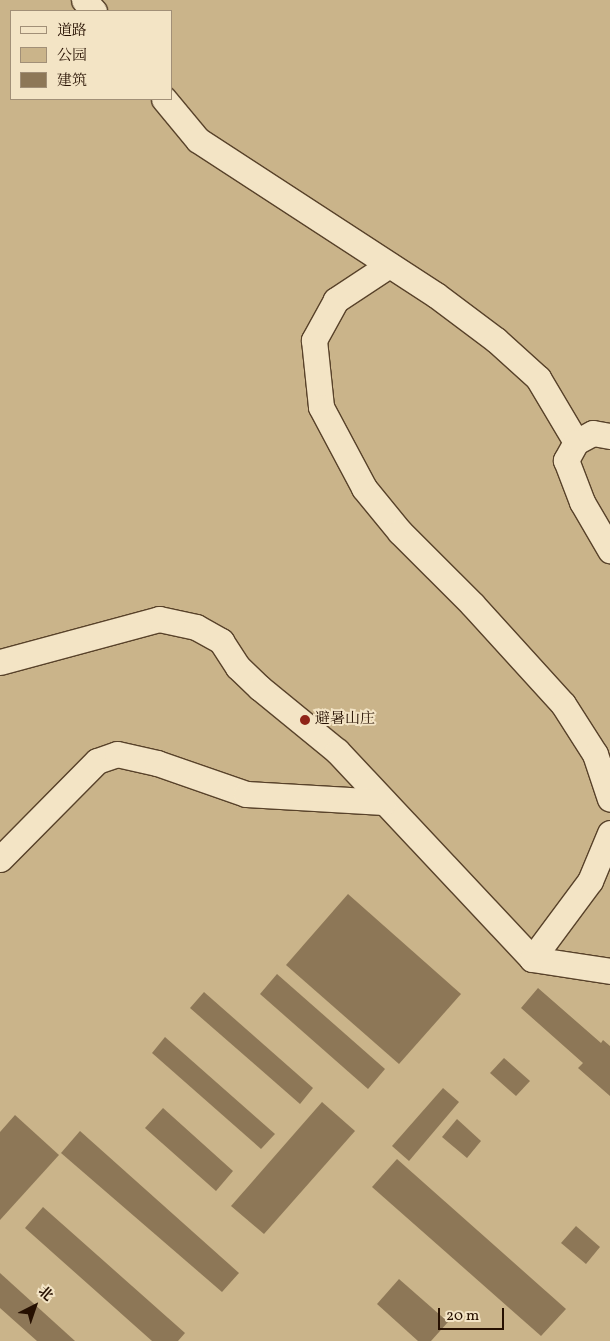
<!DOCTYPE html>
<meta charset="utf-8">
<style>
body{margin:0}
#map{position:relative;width:610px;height:1341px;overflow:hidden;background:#ecd6a6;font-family:Vollkorn,"Noto Serif SC",serif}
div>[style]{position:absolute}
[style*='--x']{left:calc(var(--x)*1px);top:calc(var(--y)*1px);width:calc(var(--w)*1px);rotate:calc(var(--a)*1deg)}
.green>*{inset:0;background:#cab48a}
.building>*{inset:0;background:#8d7757}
.roads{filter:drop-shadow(1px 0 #58422a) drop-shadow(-1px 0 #58422a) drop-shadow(0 1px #58422a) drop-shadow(0 -1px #58422a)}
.minor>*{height:25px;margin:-12.5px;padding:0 12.5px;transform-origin:12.5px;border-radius:12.5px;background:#f3e4c5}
.dots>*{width:14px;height:14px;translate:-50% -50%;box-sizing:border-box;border:2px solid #f3e4c5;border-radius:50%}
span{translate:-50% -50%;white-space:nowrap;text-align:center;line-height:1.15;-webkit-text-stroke:4px #f3e4c5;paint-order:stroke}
.poi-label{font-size:15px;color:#261001}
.left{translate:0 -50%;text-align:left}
.legend{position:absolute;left:10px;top:10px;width:162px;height:90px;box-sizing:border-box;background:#f3e4c5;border:1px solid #a18f77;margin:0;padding:6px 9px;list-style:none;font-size:15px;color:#261001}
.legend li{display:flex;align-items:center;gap:10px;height:25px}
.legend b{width:25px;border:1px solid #a18f77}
.north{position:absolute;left:10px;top:1281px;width:50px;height:50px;-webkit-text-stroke:4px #f3e4c5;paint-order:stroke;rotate:41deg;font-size:14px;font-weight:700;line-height:20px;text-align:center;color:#261001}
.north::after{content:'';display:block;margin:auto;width:18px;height:22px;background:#261001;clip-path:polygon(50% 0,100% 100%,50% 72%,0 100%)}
.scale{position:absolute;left:438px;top:1308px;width:66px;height:22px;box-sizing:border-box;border:2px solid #261001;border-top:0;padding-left:6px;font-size:15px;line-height:18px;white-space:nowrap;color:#261001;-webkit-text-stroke:4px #f3e4c5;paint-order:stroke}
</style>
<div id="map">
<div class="green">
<i style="clip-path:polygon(evenodd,0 0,610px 0,610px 1341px,0 1341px,0 0,11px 11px,171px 11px,171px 99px,11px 99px,11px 11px)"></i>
</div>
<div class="building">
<i style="clip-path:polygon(348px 894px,461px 994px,399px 1064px,286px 965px)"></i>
<i style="clip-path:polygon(277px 974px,385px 1069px,368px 1089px,260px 994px)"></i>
<i style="clip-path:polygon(538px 988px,601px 1043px,603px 1040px,610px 1046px,610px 1096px,578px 1068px,583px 1063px,521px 1008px)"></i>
<i style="clip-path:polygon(204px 992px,313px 1088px,300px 1104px,190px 1008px)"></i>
<i style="clip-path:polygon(165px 1037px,275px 1134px,261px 1149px,152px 1053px)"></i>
<i style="clip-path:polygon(504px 1058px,530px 1081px,516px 1096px,490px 1073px)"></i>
<i style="clip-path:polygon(443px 1088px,459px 1102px,409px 1161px,392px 1146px)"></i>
<i style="clip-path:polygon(322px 1102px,355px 1131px,264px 1234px,231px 1206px)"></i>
<i style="clip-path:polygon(163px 1108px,233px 1171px,216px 1191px,145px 1128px)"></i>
<i style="clip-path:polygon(15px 1115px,59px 1155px,0 1220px,0 1132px)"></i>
<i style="clip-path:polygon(457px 1119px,481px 1141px,467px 1158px,442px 1137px)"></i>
<i style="clip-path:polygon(80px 1131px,239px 1273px,222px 1292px,61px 1153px)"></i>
<i style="clip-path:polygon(397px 1159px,566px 1309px,541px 1336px,372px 1187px)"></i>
<i style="clip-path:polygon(43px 1207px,185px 1333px,178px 1341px,152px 1341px,25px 1228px)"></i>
<i style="clip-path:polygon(576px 1226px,600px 1247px,586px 1264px,561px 1243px)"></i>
<i style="clip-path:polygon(0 1273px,75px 1341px,37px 1341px,0 1308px)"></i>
<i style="clip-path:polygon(399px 1279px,448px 1322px,431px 1341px,418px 1341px,377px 1304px)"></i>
</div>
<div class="roads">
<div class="minor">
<i style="--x:84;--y:0;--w:15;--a:48"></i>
<i style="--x:164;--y:99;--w:53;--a:50.3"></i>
<i style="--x:198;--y:140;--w:284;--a:33.1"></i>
<i style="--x:436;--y:295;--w:75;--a:36.9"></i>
<i style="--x:496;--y:340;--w:57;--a:42.1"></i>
<i style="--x:538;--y:378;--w:74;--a:59.3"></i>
<i style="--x:576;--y:442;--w:19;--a:-28"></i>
<i style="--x:593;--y:433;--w:17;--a:10"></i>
<i style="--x:389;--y:265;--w:64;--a:146.6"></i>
<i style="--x:336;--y:300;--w:46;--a:118.8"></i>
<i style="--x:314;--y:340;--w:67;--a:84"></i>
<i style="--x:321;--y:407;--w:92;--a:62"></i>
<i style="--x:364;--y:488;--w:57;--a:50.7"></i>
<i style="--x:400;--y:532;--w:102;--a:45"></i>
<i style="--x:472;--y:604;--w:135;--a:47.7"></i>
<i style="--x:563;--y:704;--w:59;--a:57.4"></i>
<i style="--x:595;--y:754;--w:47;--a:71.6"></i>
<i style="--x:576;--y:442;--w:21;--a:119"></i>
<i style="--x:566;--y:460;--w:45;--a:69.1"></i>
<i style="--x:582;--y:502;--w:56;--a:59.7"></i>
<i style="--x:0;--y:662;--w:165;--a:-15.1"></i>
<i style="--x:159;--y:619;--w:38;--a:12"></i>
<i style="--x:196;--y:627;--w:29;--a:29"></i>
<i style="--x:221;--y:641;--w:31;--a:57"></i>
<i style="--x:238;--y:667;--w:30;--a:44"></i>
<i style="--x:260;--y:688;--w:99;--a:39.3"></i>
<i style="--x:337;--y:751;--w:285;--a:46.8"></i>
<i style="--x:532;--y:959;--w:79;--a:8.7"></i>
<i style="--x:0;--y:859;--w:138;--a:-45.3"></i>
<i style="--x:97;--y:761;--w:21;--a:-19"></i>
<i style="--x:117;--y:754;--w:41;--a:12.7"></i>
<i style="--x:157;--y:763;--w:94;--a:19.2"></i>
<i style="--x:246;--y:794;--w:138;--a:3.3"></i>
<i style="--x:532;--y:959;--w:97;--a:-53.4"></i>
<i style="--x:590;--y:881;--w:52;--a:-67.4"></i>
</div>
</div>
<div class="dots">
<i style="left:305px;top:720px;background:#8f2418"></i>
</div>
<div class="poi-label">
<span class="left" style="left:315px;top:720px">避暑山庄</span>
</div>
<ul class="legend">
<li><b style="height:6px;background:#f3e4c5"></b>道路</li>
<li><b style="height:14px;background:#cab48a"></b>公园</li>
<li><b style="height:14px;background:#8d7757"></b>建筑</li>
</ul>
<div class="north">北</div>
<div class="scale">20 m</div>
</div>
